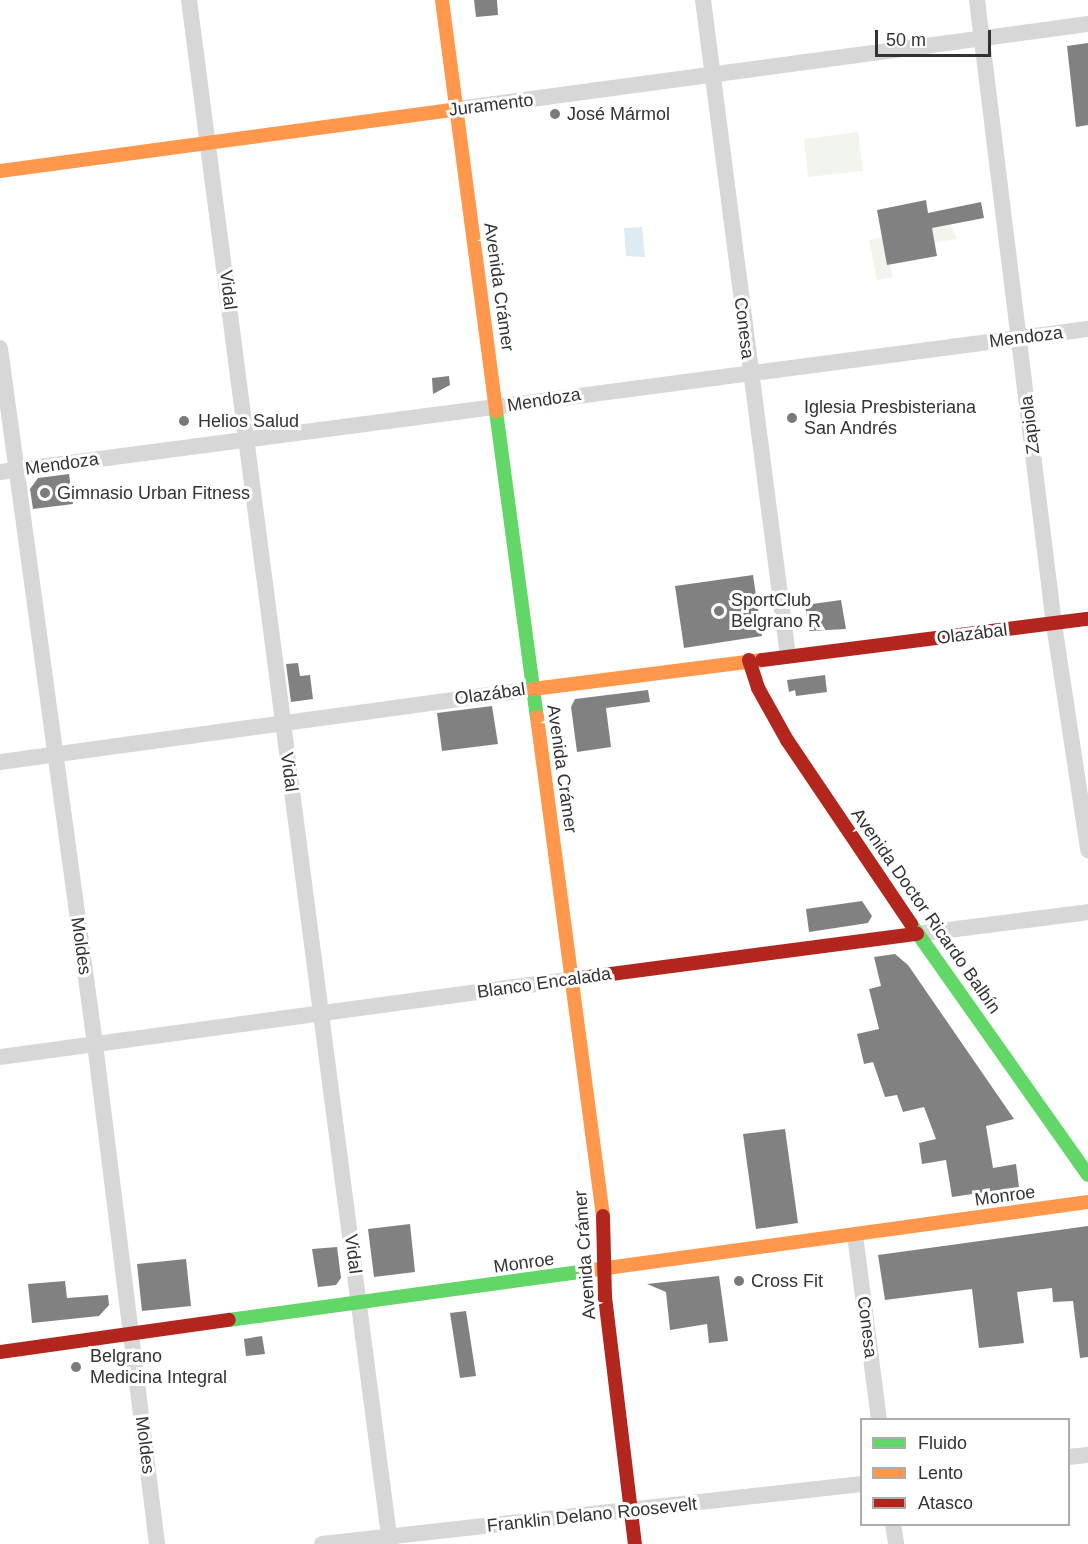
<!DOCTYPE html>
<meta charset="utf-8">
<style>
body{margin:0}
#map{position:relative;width:1088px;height:1544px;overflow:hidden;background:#fff;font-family:Helvetica,sans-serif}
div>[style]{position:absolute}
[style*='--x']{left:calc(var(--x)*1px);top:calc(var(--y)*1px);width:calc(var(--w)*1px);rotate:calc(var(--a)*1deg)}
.green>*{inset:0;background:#f1f5ed}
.water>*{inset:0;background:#ddebf3}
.building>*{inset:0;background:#818181}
.street>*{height:16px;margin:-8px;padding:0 8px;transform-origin:8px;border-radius:8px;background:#d7d7d7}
.fast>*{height:14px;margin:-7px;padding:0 7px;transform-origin:7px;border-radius:7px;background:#63d668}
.slow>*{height:14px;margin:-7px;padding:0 7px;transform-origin:7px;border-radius:7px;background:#ff974d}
.jam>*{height:14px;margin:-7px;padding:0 7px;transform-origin:7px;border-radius:7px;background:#b3261e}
.dots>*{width:16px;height:16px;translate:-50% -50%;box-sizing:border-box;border:3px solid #fff;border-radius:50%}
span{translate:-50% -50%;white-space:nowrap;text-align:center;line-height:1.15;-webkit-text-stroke:6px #fff;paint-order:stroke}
.street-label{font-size:18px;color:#333}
.poi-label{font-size:18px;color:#333}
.left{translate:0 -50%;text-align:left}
.legend{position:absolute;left:860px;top:1418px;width:210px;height:108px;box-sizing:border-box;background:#fff;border:2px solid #adadad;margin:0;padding:8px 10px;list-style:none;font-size:18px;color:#333}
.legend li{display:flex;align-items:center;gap:12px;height:30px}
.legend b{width:30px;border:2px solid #adadad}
.scale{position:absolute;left:875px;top:30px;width:116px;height:27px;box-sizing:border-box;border:3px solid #333;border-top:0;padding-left:8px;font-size:18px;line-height:21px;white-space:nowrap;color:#333;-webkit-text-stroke:4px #fff;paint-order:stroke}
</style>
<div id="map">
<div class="green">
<i style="clip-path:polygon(858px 132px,863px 171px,808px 177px,804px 139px)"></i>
<i style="clip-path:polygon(950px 223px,957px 239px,885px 250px,893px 277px,877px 280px,869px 240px)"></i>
</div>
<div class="water">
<i style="clip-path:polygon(642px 227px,645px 257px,626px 256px,624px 228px)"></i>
</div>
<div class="building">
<i style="clip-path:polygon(474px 0,497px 0,498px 15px,476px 17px)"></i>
<i style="clip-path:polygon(1088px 43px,1088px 125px,1076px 127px,1067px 46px)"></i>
<i style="clip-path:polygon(926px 200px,928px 213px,981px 202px,984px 218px,932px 228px,937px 256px,887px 265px,877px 210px)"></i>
<i style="clip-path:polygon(449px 376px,450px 385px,433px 394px,432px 378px)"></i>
<i style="clip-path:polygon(69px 474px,73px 504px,33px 509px,30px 489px,38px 478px)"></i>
<i style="clip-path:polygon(753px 575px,762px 636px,684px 648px,675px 586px)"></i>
<i style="clip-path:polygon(841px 600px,846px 629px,809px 631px,805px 605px)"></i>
<i style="clip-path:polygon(298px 663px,300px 676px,310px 675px,313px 699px,291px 702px,286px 664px)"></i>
<i style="clip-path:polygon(825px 675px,827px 692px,796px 696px,795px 690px,789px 692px,787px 680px)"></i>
<i style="clip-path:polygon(648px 690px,650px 702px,606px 708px,611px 747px,577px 752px,571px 707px,575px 699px)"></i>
<i style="clip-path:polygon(492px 706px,498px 744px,442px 751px,437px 713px)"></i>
<i style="clip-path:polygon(862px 901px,872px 916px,868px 923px,809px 932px,806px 909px)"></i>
<i style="clip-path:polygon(895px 954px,908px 965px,1014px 1119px,986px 1126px,993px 1168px,1016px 1164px,1019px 1187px,952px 1197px,946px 1160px,922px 1164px,919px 1143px,936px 1139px,924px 1107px,903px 1112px,897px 1095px,885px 1097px,873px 1062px,864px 1064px,857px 1034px,879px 1029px,869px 989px,881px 986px,874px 957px)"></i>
<i style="clip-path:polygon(785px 1129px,798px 1223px,756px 1229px,743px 1134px)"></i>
<i style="clip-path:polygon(410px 1224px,415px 1272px,374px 1277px,368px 1229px)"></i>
<i style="clip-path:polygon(1088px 1226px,1088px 1357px,1080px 1358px,1073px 1301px,1053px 1302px,1052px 1288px,1017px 1292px,1024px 1343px,979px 1348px,972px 1289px,885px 1300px,878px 1255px)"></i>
<i style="clip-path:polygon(337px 1247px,341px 1278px,336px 1285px,318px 1287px,312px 1249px)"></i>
<i style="clip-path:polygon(186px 1259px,191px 1306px,142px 1311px,137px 1264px)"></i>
<i style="clip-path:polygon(719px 1276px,728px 1341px,709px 1343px,707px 1324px,670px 1330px,666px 1292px,647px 1284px)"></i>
<i style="clip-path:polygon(65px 1281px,67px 1298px,108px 1295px,109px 1305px,99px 1316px,32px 1323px,28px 1284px)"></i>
<i style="clip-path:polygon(466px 1311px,476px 1376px,460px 1378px,450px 1313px)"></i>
<i style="clip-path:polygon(262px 1336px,265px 1354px,246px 1356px,244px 1339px)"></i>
</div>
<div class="street">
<i style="--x:189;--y:0;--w:1557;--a:82.58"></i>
<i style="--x:703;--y:0;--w:661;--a:82.62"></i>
<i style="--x:977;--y:0;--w:629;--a:82.97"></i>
<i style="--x:1054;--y:624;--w:229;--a:81.4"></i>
<i style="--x:457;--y:109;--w:637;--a:-7.67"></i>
<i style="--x:0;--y:348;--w:702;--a:82.23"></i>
<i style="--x:95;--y:1044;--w:504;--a:82.93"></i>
<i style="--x:0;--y:472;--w:1097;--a:-7.49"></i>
<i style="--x:0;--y:762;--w:538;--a:-7.8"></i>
<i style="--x:917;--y:934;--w:172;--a:-7.3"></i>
<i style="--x:0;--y:1057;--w:578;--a:-7.75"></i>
<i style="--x:855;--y:1235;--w:187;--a:82.6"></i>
<i style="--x:1068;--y:1457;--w:20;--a:-6"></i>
<i style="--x:893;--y:1524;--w:20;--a:81"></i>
<i style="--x:322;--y:1544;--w:543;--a:-6.34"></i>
</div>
<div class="fast">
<i style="--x:496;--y:411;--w:309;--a:82.4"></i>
<i style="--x:911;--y:924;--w:307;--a:54.8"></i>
<i style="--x:229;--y:1320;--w:359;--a:-7.8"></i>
</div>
<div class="slow">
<i style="--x:442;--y:0;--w:415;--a:82.5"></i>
<i style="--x:0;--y:171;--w:461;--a:-7.7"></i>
<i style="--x:533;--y:689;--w:231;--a:-7.2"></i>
<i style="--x:537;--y:717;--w:503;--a:82.47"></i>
<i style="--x:585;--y:1271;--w:508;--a:-7.81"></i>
</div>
<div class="jam">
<i style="--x:749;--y:660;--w:29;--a:72"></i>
<i style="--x:758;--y:688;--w:60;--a:60.9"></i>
<i style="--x:787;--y:740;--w:222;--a:56"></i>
<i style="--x:762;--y:660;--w:329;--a:-7.2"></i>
<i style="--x:573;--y:979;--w:347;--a:-7.5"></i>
<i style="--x:603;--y:1216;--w:81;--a:88.6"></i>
<i style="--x:605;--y:1297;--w:249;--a:83.1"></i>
<i style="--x:0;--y:1352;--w:231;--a:-8"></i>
</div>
<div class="dots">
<i style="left:555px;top:114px;background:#7a7a7a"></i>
<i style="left:792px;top:418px;background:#7a7a7a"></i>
<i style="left:184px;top:421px;background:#7a7a7a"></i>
<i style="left:45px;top:493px;background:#7a7a7a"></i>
<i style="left:719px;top:611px;background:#7a7a7a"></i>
<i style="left:739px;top:1281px;background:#7a7a7a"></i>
<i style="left:76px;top:1367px;background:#7a7a7a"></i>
</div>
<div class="street-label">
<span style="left:491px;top:105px;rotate:-7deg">Juramento</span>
<span style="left:499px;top:287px;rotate:82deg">Avenida Crámer</span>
<span style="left:228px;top:290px;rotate:83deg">Vidal</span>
<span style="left:744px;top:328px;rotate:83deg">Conesa</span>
<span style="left:1026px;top:337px;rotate:-7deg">Mendoza</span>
<span style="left:544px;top:400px;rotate:-9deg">Mendoza</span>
<span style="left:1030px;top:425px;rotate:-97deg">Zapiola</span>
<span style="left:62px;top:464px;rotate:-8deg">Mendoza</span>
<span style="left:972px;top:634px;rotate:-7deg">Olazábal</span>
<span style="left:490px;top:694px;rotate:-8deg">Olazábal</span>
<span style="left:562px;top:769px;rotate:82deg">Avenida Crámer</span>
<span style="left:289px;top:772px;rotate:82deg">Vidal</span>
<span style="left:926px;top:911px;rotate:55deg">Avenida Doctor Ricardo Balbín</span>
<span style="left:81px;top:946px;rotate:82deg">Moldes</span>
<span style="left:544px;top:983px;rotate:-8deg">Blanco Encalada</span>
<span style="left:1005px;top:1196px;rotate:-8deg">Monroe</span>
<span style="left:353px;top:1254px;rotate:83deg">Vidal</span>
<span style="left:585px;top:1255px;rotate:-94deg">Avenida Crámer</span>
<span style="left:524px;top:1263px;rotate:-8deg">Monroe</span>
<span style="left:867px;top:1327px;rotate:83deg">Conesa</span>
<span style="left:145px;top:1445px;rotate:83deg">Moldes</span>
<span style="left:592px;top:1515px;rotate:-6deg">Franklin Delano Roosevelt</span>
</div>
<div class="poi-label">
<span class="left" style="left:567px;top:114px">José Mármol</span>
<span class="left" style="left:804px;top:418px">Iglesia Presbisteriana<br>San Andrés</span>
<span class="left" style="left:198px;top:421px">Helios Salud</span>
<span class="left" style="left:57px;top:493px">Gimnasio Urban Fitness</span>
<span class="left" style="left:731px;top:611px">SportClub<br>Belgrano R</span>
<span class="left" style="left:751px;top:1281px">Cross Fit</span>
<span class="left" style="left:90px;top:1367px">Belgrano<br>Medicina Integral</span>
</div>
<ul class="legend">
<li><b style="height:8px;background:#63d668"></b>Fluido</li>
<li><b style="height:8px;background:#ff974d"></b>Lento</li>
<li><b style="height:8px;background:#b3261e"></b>Atasco</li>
</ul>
<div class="scale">50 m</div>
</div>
